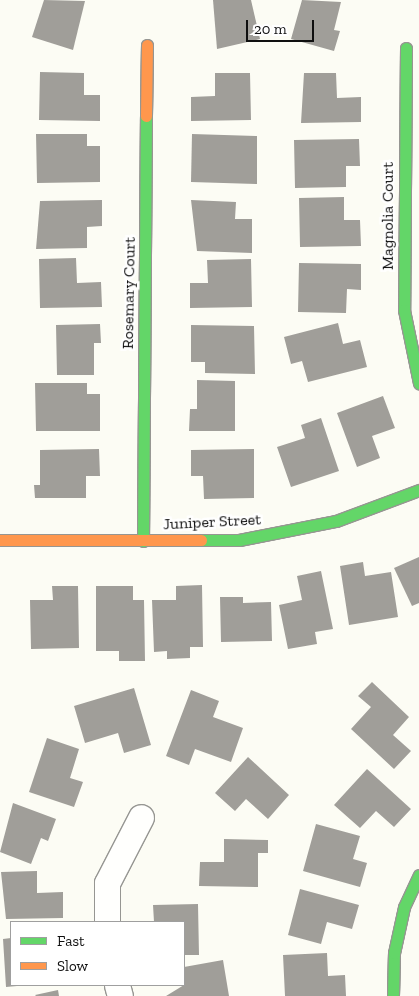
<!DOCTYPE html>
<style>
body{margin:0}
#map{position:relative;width:419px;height:996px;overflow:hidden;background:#fcfcf4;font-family:"Zilla Slab",serif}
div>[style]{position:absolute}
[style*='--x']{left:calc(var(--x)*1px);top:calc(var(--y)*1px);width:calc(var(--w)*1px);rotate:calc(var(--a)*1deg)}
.building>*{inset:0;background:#a09e99}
.roads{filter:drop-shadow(1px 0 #969692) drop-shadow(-1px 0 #969692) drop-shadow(0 1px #969692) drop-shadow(0 -1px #969692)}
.street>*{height:25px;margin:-12.5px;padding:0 12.5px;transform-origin:12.5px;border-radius:12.5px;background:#fffffd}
.fast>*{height:11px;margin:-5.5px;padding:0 5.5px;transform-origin:5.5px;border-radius:5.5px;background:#63d668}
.slow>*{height:11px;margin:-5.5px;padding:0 5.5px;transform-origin:5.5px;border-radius:5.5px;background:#ff974d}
span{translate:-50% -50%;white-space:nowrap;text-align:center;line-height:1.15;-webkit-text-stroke:5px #fff;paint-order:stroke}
.street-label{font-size:16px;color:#0f0f0f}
.legend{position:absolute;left:10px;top:921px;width:175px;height:65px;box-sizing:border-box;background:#fff;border:1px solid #9f9f9f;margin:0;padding:6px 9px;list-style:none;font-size:15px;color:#0f0f0f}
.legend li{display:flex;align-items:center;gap:10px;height:25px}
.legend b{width:25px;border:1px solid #9f9f9f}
.scale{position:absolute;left:246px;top:20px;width:68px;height:22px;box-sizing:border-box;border:2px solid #0f0f0f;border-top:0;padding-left:6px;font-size:15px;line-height:18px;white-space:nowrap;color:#0f0f0f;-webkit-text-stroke:4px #fff;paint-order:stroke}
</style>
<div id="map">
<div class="building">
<i style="clip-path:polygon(44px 0,85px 1px,73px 50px,32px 37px)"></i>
<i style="clip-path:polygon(213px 0,251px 0,260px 39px,217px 49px)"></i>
<i style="clip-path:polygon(302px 0,341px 2px,334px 30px,340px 31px,334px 51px,291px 39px)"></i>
<i style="clip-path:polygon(40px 72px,84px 73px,84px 95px,100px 95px,100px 121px,39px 120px)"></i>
<i style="clip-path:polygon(215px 73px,250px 73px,251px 120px,191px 121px,191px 97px,215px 96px)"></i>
<i style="clip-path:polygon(304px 73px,336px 73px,337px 98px,361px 97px,361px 122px,301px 123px)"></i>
<i style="clip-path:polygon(36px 134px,87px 134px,87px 146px,100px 146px,100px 182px,37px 183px)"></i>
<i style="clip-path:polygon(192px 134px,257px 136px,257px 184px,191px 182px)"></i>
<i style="clip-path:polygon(359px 139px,360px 166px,346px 166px,346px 187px,295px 188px,294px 140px)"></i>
<i style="clip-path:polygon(344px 197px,344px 220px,360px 220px,361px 246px,300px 247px,299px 198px)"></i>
<i style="clip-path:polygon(102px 200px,102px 226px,87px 227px,87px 248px,36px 249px,40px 201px)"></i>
<i style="clip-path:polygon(191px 200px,236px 202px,235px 219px,252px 219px,252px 253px,197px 251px)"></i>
<i style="clip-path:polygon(76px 258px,77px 283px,101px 282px,102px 307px,40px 308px,39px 259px)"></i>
<i style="clip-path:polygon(251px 259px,252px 307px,190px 308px,190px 283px,208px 283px,207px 260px)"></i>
<i style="clip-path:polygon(299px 263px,361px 264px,361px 290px,347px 289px,346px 313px,298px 312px)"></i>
<i style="clip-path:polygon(338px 323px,343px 344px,360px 340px,367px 367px,308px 382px,302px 361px,291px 364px,284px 337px)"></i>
<i style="clip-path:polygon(100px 324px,101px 343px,94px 343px,94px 375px,57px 375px,56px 325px)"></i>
<i style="clip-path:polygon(191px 325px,254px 326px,255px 374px,205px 373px,205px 362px,191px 362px)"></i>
<i style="clip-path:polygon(197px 380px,235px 381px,235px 431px,189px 431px,190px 409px,197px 409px)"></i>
<i style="clip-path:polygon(35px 383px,87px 383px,87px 394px,100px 394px,100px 431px,36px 431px)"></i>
<i style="clip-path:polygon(383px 396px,395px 428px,372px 436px,380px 458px,357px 467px,337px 413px)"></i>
<i style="clip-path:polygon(321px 418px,339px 471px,291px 487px,277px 447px,305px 438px,301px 425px)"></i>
<i style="clip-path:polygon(99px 449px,100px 476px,86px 476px,86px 498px,35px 498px,34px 485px,40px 485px,40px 450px)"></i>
<i style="clip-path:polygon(254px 449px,254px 498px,204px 499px,203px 476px,191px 476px,191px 450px)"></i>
<i style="clip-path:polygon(419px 557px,419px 603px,412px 606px,394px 568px)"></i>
<i style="clip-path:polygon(363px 562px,365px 576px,391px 572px,398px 617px,349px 625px,340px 566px)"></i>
<i style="clip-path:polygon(321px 571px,333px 629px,315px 632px,317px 644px,288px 649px,279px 605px,302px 600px,297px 576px)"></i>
<i style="clip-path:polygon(202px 585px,203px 647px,190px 647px,190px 658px,167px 659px,167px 651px,154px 652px,152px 600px,176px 600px,176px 586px)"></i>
<i style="clip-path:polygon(52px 586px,78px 586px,79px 648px,31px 649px,30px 600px,53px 600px)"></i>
<i style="clip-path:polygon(96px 586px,133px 586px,133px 600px,144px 600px,145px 661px,119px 661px,119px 651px,96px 651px)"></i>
<i style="clip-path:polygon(220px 597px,243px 597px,243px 603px,271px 602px,272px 641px,221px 642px)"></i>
<i style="clip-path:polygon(372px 682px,409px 717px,393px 735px,411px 751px,394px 769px,351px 729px,371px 707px,358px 696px)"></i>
<i style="clip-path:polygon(134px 688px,151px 745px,124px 753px,118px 733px,85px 743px,74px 706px)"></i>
<i style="clip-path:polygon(191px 690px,219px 701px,213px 717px,243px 728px,231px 762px,195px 749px,189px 765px,166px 756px)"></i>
<i style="clip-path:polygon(47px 738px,79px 749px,70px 778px,83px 782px,74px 807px,29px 792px)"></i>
<i style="clip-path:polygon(248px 757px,289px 795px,268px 819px,246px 799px,235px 811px,215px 793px)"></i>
<i style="clip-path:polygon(367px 769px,411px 809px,394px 827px,376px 811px,360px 828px,334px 805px)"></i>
<i style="clip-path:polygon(13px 803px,56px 819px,48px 841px,41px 838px,31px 864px,0 852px)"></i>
<i style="clip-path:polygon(316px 824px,360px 836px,353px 859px,367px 863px,360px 887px,303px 871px)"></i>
<i style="clip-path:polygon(224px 839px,268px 840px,268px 853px,258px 853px,258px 887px,199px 886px,200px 862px,224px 862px)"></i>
<i style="clip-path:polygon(37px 871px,37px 893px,63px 892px,63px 918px,6px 919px,1px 872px)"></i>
<i style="clip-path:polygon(300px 889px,359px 905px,352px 929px,327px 922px,321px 944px,288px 935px)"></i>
<i style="clip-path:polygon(198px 904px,199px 955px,184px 955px,184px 922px,154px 922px,153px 905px)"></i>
<i style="clip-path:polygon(11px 938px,11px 985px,17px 986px,6px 987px,3px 939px)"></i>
<i style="clip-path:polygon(327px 953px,328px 976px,345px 975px,346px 996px,285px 996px,283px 955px)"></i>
<i style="clip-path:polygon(223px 960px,229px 996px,166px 996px,184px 985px,184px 967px)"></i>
<i style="clip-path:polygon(58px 990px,59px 996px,36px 996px,35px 995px)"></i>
</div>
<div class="roads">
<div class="street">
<i style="--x:107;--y:922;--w:39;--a:-90"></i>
<i style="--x:107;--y:883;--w:74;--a:-62.7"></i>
<i style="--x:117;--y:985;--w:11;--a:75"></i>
</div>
<div class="fast">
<i style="--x:406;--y:48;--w:262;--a:90.4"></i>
<i style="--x:404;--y:310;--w:75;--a:78.4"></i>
<i style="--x:201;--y:540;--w:38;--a:0"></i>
<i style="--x:239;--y:540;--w:99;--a:-11.1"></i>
<i style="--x:336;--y:521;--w:89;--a:-20.5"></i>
<i style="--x:143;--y:541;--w:425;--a:-89.6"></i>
<i style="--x:393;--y:996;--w:43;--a:-88.7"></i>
<i style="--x:394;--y:953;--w:47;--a:-77.7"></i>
<i style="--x:404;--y:907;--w:35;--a:-65"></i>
</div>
<div class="slow">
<i style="--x:146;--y:116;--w:71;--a:-89.2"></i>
<i style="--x:0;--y:540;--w:201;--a:0"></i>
</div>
</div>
<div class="street-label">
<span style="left:388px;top:216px;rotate:-90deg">Magnolia Court</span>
<span style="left:129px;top:293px;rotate:-89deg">Rosemary Court</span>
<span style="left:212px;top:522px;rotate:-3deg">Juniper Street</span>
</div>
<ul class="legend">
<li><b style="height:6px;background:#63d668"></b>Fast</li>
<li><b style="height:6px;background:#ff974d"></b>Slow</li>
</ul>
<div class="scale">20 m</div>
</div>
